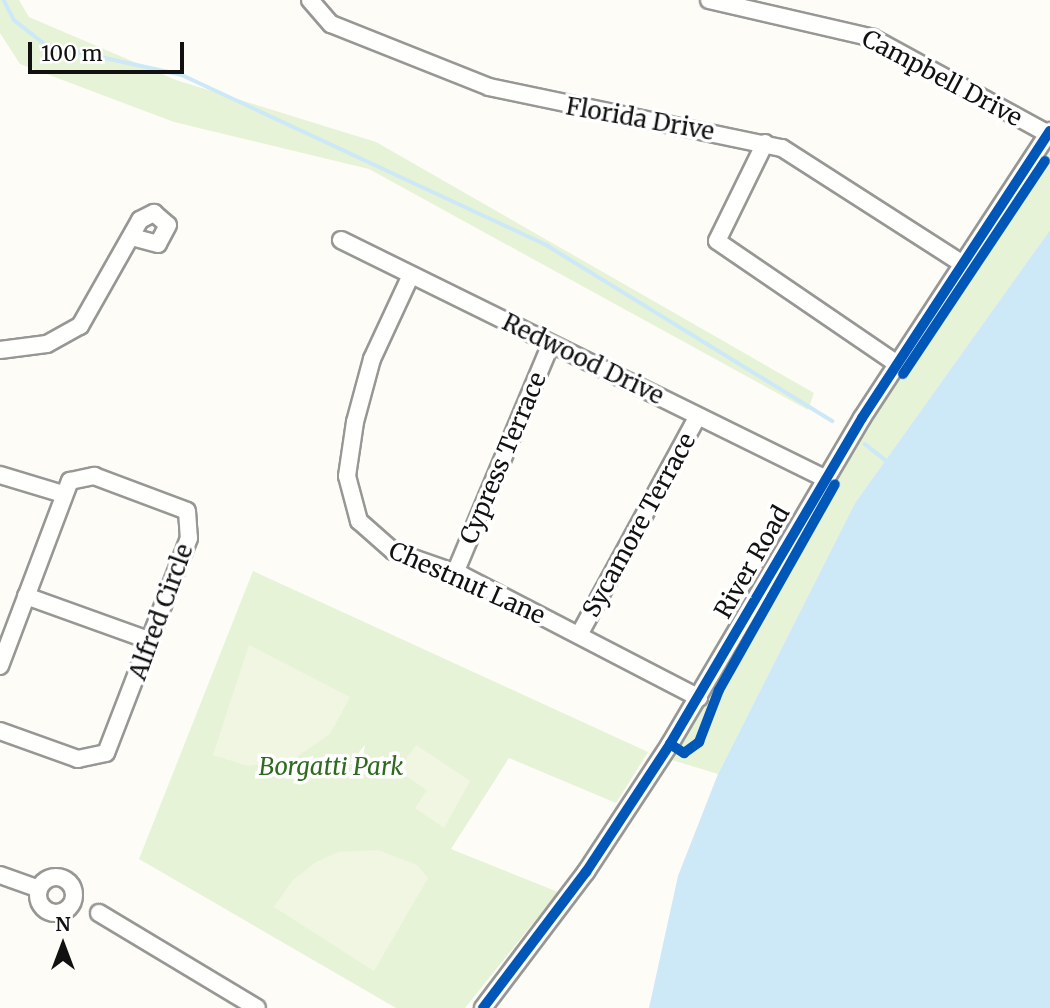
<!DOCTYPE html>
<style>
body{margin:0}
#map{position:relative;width:1050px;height:1008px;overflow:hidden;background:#fdfcf7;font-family:Merriweather,serif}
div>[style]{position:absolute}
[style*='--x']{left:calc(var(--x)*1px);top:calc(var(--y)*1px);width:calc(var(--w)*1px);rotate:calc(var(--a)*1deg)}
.green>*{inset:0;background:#e7f3d7}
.pitch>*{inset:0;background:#f0f6e1}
.water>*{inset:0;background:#cde8f7}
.stream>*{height:3.5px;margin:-1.75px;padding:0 1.75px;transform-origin:1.75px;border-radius:1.75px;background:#cde8f7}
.roads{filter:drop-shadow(2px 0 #979795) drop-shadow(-2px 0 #979795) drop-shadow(0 2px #979795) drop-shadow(0 -2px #979795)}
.minor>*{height:16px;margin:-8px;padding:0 8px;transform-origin:8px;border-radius:8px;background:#fffffe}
.minor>.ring{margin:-8px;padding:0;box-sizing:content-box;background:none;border:16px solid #fffffe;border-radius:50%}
.cycleway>*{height:10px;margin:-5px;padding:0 5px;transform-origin:5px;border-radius:5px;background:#0057b8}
span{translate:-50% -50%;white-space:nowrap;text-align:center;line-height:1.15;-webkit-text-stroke:7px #fff;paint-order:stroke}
.street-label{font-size:24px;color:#111}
.park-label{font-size:24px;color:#2f6b1f;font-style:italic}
.north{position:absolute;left:28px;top:910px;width:70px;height:70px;-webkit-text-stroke:5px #fff;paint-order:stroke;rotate:0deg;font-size:19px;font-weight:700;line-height:28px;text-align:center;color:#111}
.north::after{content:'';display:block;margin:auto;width:24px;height:32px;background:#111;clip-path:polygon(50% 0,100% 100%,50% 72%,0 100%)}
.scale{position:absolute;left:28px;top:42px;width:156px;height:32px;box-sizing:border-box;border:4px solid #111;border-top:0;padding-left:9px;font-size:21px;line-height:24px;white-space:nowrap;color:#111;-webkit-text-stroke:5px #fff;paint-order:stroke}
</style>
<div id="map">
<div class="green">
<i style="clip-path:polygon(0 0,19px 0,29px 17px,176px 80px,376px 142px,814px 393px,808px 410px,369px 169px,174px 122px,20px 64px,0 33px)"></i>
<i style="clip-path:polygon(1050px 150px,1050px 230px,855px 503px,718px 774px,672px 760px,867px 425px)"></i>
<i style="clip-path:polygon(253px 571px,648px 752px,616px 803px,509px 758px,451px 849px,558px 892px,465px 1008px,396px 1008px,139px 859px)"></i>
</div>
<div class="pitch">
<i style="clip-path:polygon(249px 645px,350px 697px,330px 734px,292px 760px,248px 766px,213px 755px)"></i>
<i style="clip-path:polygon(416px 745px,470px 781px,444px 828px,415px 808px,427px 790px,398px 771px)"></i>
<i style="clip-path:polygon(378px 850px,417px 865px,428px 878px,374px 971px,274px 907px,292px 881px,316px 862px,339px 852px)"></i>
</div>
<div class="water">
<i style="clip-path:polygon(1050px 230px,1050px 1008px,649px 1008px,678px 876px,718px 774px,855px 503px)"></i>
</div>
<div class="stream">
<i style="--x:4;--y:0;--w:22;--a:63"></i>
<i style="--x:14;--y:20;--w:41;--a:38"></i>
<i style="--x:46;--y:45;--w:139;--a:12.4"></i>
<i style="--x:182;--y:75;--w:404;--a:25"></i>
<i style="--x:548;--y:246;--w:334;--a:31.6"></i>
<i style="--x:865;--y:444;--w:29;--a:38"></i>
</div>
<div class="roads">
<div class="minor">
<i style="--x:310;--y:0;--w:32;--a:49"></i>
<i style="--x:331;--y:24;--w:170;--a:21.7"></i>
<i style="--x:489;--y:87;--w:299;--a:11.8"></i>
<i style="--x:782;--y:148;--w:213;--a:32.7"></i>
<i style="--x:709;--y:0;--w:168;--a:13"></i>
<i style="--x:873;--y:38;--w:200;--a:28.7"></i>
<i style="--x:765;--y:143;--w:109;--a:116.1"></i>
<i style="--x:717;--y:241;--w:217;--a:34.3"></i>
<i style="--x:341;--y:240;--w:538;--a:26.23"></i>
<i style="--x:411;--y:275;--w:93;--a:114.9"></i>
<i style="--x:372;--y:359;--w:65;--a:105.1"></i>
<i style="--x:355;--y:422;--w:55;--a:98.4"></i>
<i style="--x:347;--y:476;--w:47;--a:75.1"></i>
<i style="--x:359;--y:521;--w:45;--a:41.4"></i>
<i style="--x:393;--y:551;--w:73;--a:19.2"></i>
<i style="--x:462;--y:575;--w:267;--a:27.4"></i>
<i style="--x:0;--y:350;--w:47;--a:-7.3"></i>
<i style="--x:47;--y:344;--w:38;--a:-29"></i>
<i style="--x:80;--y:326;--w:122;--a:-60.5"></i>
<i style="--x:140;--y:220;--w:16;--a:-27"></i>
<i style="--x:154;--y:213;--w:18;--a:41"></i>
<i style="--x:168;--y:225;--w:21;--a:118"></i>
<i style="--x:158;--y:244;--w:27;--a:-165"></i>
<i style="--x:0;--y:475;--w:66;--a:16.8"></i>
<i style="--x:455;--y:573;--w:248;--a:-67.3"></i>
<i style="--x:26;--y:596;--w:133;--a:19.8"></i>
<i style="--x:579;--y:635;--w:249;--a:-61.5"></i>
<i style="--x:0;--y:666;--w:198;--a:-69.3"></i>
<i style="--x:70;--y:481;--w:25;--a:-12"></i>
<i style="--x:94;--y:476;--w:99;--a:20.6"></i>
<i style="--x:187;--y:511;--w:27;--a:86"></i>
<i style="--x:189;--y:538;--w:230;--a:111.1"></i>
<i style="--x:106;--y:753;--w:29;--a:168"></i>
<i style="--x:78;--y:759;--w:83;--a:-160.3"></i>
<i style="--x:0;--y:875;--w:41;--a:19.7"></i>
<i class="ring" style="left:38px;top:877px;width:20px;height:20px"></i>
<i style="--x:99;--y:913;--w:184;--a:31"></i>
<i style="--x:483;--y:1008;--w:171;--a:-52.9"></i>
<i style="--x:586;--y:872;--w:153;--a:-56.7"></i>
<i style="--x:670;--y:744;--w:378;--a:-59.5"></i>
<i style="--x:862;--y:418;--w:343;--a:-56.8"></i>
</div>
</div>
<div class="cycleway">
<i style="--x:903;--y:374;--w:256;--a:-56.3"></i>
<i style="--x:670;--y:744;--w:17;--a:33"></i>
<i style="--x:684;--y:753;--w:19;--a:-36"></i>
<i style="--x:699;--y:742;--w:56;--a:-69"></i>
<i style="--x:719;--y:690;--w:236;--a:-60.6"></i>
<i style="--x:483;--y:1008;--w:171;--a:-52.9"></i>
<i style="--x:586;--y:872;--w:153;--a:-56.7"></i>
<i style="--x:670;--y:744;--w:378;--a:-59.5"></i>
<i style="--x:862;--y:418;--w:343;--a:-56.8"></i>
</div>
<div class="street-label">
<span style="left:942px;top:78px;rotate:28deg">Campbell Drive</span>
<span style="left:640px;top:119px;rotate:10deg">Florida Drive</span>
<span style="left:583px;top:359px;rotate:26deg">Redwood Drive</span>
<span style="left:503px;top:458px;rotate:-67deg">Cypress Terrace</span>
<span style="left:639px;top:525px;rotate:-61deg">Sycamore Terrace</span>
<span style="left:752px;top:562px;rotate:-60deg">River Road</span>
<span style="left:467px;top:583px;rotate:24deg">Chestnut Lane</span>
<span style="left:161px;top:612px;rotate:-70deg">Alfred Circle</span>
</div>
<div class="park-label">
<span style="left:331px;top:767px">Borgatti Park</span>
</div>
<div class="north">N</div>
<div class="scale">100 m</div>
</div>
